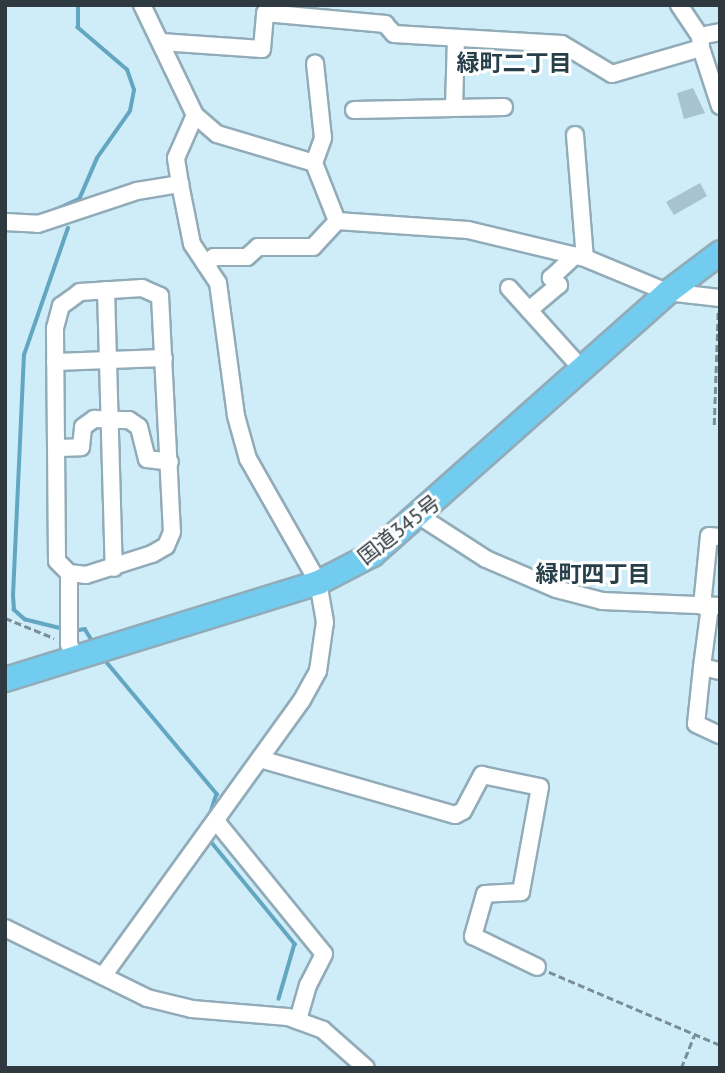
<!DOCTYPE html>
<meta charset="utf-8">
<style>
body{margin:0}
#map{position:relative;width:725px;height:1073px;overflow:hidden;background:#cfecf9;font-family:"PT Sans","Noto Sans JP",sans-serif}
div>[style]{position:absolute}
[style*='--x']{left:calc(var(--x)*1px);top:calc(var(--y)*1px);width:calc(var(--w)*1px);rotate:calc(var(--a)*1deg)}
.stream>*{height:3.5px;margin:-1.75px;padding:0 1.75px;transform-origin:1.75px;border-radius:1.75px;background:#62a6c1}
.building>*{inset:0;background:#a7c3d0}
.path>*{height:2.5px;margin-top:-1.25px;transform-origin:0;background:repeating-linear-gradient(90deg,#7a8e97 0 7px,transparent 0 10.5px)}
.roads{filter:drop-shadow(2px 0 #91acb8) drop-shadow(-2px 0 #91acb8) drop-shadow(0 2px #91acb8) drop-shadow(0 -2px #91acb8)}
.minor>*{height:16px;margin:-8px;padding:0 8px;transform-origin:8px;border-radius:8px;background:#fff}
.highway>*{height:23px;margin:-11.5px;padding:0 11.5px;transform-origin:11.5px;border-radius:11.5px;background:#71ccf0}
span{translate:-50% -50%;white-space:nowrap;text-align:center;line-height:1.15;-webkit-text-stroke:6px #fff;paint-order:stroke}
.street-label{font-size:21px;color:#2e3a3f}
.neighbourhood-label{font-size:23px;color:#273f49;font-weight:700}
.frame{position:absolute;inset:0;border:7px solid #2e3a3f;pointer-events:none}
</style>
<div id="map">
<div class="stream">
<i style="--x:78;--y:202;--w:48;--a:-66.6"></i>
<i style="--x:97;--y:158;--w:57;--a:-54.9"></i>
<i style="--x:130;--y:111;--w:21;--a:-79"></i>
<i style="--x:134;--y:90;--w:21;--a:-109"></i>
<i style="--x:127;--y:70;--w:65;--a:-139.4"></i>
<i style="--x:78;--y:28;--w:23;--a:-90"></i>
<i style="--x:50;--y:212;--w:32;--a:-24"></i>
<i style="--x:62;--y:629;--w:38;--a:-166"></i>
<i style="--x:25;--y:620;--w:15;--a:-138"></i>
<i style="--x:14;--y:610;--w:14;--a:-94"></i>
<i style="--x:13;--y:596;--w:241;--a:-87.4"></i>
<i style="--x:24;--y:355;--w:134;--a:-70.9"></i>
<i style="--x:79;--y:630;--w:6;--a:-9"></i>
<i style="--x:85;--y:629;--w:15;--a:58"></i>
<i style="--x:105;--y:660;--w:175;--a:50.1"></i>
<i style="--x:217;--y:794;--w:22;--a:108"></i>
<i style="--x:209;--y:839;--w:136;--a:50.7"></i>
<i style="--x:295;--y:944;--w:57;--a:106.2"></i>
</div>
<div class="building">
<i style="clip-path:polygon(693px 88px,705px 113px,684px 119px,677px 93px)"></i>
<i style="clip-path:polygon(700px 183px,707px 196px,674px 215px,666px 202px)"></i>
</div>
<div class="path">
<i style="--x:714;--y:425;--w:113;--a:-88"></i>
<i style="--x:5;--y:618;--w:53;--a:22.2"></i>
<i style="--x:549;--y:972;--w:186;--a:23.1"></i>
<i style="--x:681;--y:1068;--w:35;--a:-68"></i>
</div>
<div class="roads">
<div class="minor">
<i style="--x:679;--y:5;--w:37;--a:56"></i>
<i style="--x:700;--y:36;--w:12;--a:85"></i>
<i style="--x:700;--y:36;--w:20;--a:-11"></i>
<i style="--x:161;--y:42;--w:101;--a:4"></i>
<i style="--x:262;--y:49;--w:36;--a:-85"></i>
<i style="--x:265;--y:13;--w:121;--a:5.2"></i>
<i style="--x:385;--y:24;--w:13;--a:48"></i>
<i style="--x:394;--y:34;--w:168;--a:3.4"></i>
<i style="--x:562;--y:44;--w:58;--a:31"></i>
<i style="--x:612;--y:74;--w:93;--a:-16.3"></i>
<i style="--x:701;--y:48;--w:61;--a:71.9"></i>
<i style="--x:454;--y:108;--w:70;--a:-88.4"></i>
<i style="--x:354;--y:110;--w:150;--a:-1.1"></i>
<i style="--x:195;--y:115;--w:29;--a:41"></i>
<i style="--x:217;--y:134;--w:101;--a:16.6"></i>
<i style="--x:314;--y:163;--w:62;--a:68.4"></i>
<i style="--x:575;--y:135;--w:123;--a:85.4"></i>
<i style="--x:314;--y:163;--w:27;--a:-70"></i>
<i style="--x:323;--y:138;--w:75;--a:-96.1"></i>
<i style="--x:5;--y:222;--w:33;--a:3"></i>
<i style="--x:38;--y:224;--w:104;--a:-18.4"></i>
<i style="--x:137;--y:191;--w:44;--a:-9.2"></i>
<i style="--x:206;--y:265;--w:11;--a:-45"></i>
<i style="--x:214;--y:257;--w:33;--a:0"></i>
<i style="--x:247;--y:257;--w:15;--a:-42"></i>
<i style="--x:258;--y:247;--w:55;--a:0"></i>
<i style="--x:313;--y:247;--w:35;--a:-47"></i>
<i style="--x:337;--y:221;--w:131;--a:3.9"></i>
<i style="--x:468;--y:230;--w:120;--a:13.5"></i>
<i style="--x:585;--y:258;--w:89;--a:22.5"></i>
<i style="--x:667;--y:292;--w:53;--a:6.5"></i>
<i style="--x:142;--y:288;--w:20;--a:24"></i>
<i style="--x:160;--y:296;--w:236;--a:87.1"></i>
<i style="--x:172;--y:532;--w:15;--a:113"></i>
<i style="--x:166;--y:546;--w:16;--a:150"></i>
<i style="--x:152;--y:554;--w:69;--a:162.3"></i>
<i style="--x:86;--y:575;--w:17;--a:-173"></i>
<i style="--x:69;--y:573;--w:17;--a:-135"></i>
<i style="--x:57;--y:561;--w:233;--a:-90.5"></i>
<i style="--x:55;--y:328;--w:23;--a:-75"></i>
<i style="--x:61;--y:306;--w:24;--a:-36"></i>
<i style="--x:80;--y:292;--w:62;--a:-3.7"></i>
<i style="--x:509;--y:288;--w:109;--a:48"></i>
<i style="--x:106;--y:290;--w:278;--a:88.4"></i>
<i style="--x:529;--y:310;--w:39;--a:-40"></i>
<i style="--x:559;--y:285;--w:11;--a:-139"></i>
<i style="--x:551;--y:278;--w:33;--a:-43"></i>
<i style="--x:55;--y:362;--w:109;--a:-2.1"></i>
<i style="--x:58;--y:448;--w:23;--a:-2"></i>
<i style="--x:81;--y:447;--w:20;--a:-84"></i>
<i style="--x:83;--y:427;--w:14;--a:-36"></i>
<i style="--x:94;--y:419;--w:35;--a:2"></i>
<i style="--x:129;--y:420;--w:12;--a:35"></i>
<i style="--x:139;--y:427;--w:33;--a:76"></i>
<i style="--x:147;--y:459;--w:23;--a:7"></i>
<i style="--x:421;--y:517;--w:77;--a:32.9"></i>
<i style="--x:486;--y:559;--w:76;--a:23.2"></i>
<i style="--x:556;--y:589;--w:48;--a:14.6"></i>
<i style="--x:602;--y:601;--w:118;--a:2.4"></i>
<i style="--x:69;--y:573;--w:71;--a:90"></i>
<i style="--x:69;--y:644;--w:15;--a:67"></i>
<i style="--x:702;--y:606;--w:70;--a:-84.3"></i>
<i style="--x:709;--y:536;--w:11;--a:5"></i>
<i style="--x:710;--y:606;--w:62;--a:97.5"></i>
<i style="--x:702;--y:667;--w:18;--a:13"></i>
<i style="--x:702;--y:667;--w:57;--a:96"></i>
<i style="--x:696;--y:724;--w:26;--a:25"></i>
<i style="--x:260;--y:759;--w:203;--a:16"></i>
<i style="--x:455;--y:815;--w:9;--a:-27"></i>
<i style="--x:463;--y:811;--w:41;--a:-62.2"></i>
<i style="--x:482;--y:775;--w:59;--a:11.7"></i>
<i style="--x:540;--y:787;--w:107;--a:100.3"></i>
<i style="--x:521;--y:892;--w:36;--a:177"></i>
<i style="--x:485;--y:894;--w:44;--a:105.9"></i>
<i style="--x:473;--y:936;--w:71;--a:25.8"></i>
<i style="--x:216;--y:821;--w:171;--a:50.9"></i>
<i style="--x:324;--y:954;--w:35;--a:117"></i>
<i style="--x:308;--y:985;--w:37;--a:106"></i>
<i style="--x:5;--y:928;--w:158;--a:26.2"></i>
<i style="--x:147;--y:998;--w:46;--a:13.7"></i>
<i style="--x:192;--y:1009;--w:96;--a:4.8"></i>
<i style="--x:288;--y:1017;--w:37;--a:20"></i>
<i style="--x:323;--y:1030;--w:57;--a:41.5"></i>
<i style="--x:103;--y:976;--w:340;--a:-54.2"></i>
<i style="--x:302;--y:700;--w:33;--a:-61"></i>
<i style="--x:318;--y:671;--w:49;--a:-81.9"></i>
<i style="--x:325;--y:622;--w:41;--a:-99.9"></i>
<i style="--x:318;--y:582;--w:142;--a:-119.6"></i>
<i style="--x:248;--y:459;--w:45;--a:-105.6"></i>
<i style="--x:236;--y:416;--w:134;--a:-97.7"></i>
<i style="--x:218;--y:283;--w:47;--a:-123.7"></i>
<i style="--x:192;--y:244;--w:61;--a:-101.3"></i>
<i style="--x:180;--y:184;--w:26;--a:-99"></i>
<i style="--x:176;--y:158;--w:47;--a:-66.2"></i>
<i style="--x:195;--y:115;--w:122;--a:-115.7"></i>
</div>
<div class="highway">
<i style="--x:5;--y:679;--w:328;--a:-17.2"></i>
<i style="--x:318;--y:582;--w:61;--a:-27.4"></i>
<i style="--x:372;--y:554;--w:395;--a:-41.6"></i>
<i style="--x:667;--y:292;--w:66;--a:-37"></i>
</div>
</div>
<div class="street-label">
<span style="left:399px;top:530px;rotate:-38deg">国道345号</span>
</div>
<div class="neighbourhood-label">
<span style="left:514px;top:63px">緑町二丁目</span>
<span style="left:593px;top:574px">緑町四丁目</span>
</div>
<div class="frame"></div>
</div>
